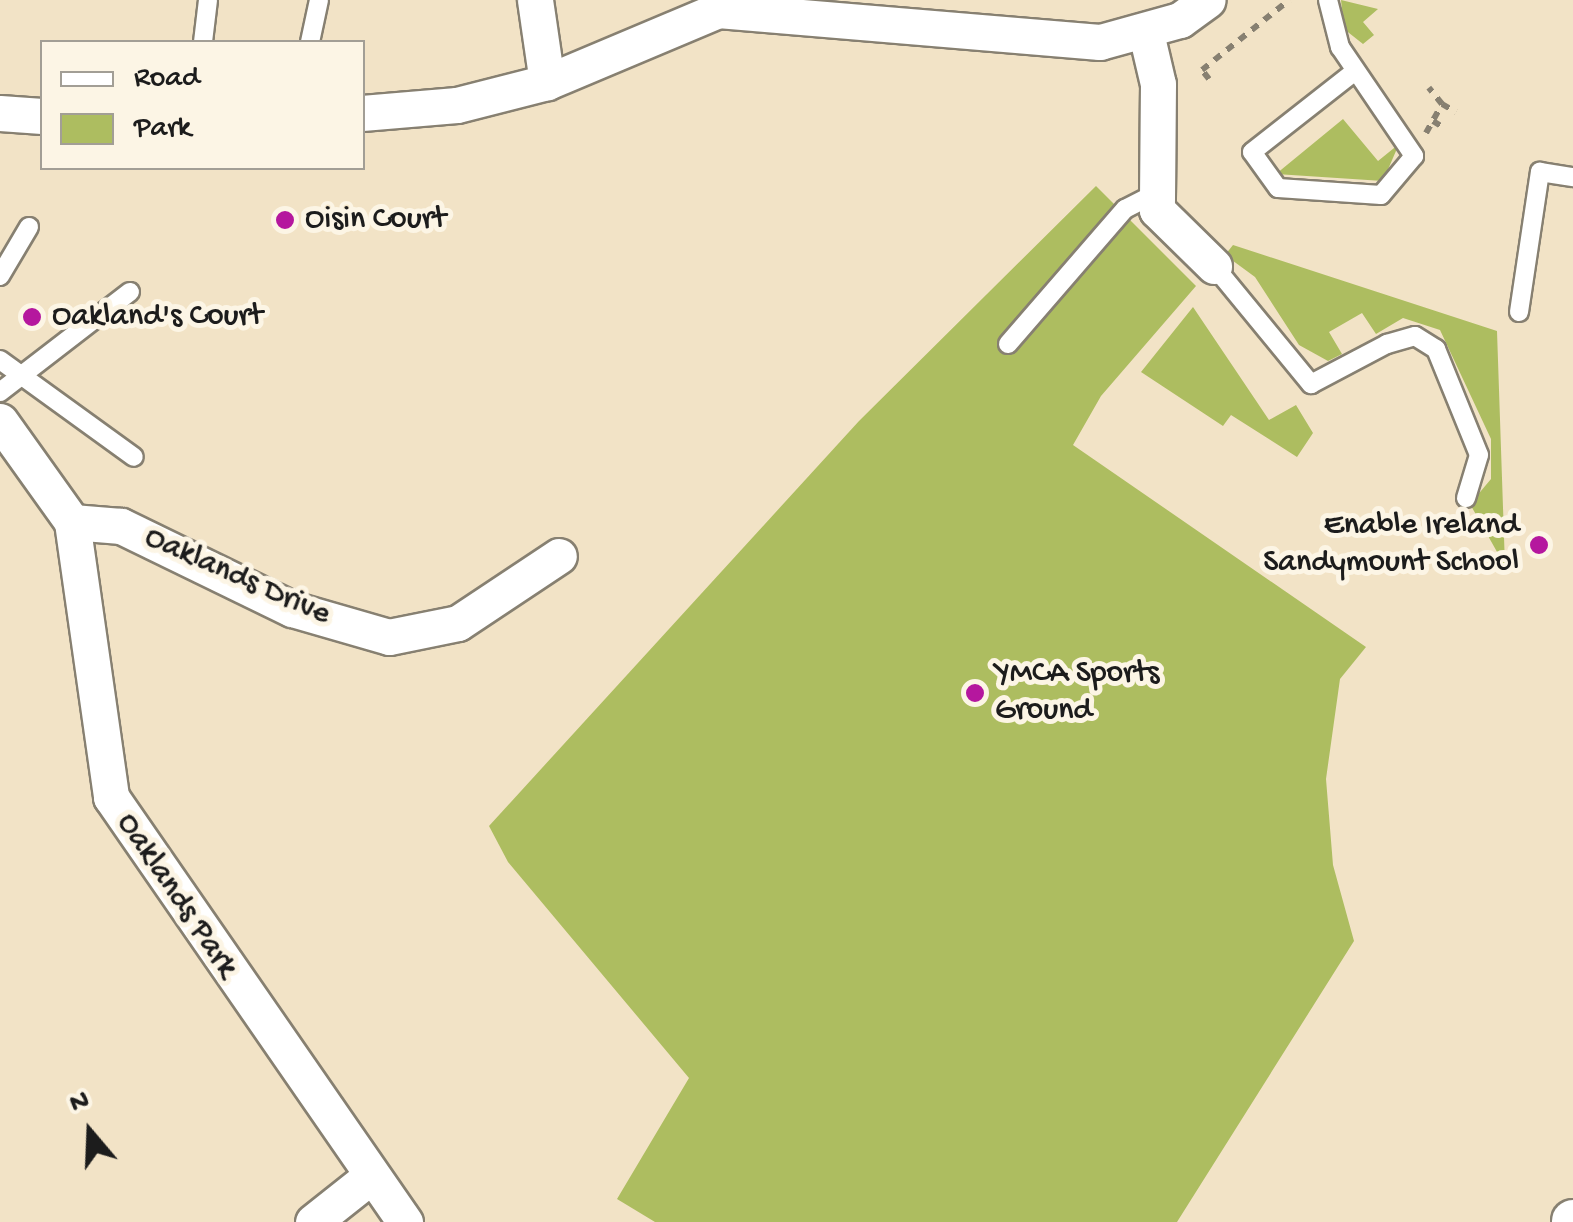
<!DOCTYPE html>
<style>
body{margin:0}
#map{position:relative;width:1573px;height:1222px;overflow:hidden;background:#f2e3c6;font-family:"Gochi Hand",sans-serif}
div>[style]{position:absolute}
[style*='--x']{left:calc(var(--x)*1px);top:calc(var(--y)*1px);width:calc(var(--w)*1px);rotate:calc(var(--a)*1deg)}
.green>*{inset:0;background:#adbd60}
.path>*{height:6px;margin-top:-3px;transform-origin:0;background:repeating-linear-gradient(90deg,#878071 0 8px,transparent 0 16px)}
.roads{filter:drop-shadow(2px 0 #878071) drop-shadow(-2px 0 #878071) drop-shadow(0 2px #878071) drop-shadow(0 -2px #878071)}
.service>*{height:18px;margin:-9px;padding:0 9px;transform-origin:9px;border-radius:9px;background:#fff}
.minor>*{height:35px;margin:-17.5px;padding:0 17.5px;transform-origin:17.5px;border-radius:17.5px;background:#fff}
.tertiary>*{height:42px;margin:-21px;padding:0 21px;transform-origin:21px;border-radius:21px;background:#fff}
.dots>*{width:28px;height:28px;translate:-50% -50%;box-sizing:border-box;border:5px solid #fcf5e5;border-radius:50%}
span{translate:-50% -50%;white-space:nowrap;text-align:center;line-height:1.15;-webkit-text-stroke:10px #fcf5e5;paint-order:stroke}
.poi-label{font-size:32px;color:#1c1c1c}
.left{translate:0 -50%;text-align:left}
.right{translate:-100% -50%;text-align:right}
.street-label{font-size:32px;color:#1c1c1c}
.legend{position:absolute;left:40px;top:40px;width:325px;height:130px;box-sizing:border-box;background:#fcf5e5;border:2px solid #a29e95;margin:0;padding:12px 18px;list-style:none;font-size:30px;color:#1c1c1c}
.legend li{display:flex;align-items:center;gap:20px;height:50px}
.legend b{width:50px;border:2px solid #a29e95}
.north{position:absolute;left:40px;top:1082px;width:100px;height:100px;-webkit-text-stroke:8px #fcf5e5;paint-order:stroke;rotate:341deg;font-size:28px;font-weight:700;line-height:40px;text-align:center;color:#1c1c1c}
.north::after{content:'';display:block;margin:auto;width:35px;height:45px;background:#1c1c1c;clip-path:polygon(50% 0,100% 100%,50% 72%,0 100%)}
</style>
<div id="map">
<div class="green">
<i style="clip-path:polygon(1341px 0,1378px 9px,1363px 22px,1374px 35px,1363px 44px,1344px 29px)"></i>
<i style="clip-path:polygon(1343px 119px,1378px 161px,1399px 144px,1383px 181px,1276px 174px)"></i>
<i style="clip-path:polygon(1096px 186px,1196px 286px,1101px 396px,1073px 445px,1366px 647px,1340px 679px,1326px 779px,1333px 865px,1354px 941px,1177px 1222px,655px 1222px,617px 1199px,689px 1078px,508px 862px,489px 826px,859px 421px)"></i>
<i style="clip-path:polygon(1233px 245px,1497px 331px,1505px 566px,1470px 504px,1491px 479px,1491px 439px,1440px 330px,1403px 318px,1376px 334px,1362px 313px,1329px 332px,1342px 354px,1328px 361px,1299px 345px,1255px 277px,1225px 255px)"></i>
<i style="clip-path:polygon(1193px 307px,1269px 420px,1296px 405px,1313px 433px,1297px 457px,1231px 415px,1223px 426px,1141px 372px)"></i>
</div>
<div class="path">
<i style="--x:1209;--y:79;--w:11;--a:-128"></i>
<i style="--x:1202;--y:70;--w:112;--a:-38.8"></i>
<i style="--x:1442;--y:104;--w:16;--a:30"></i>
<i style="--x:1433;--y:121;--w:15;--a:32"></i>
<i style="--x:1426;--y:133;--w:33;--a:-61"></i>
<i style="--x:1442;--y:104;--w:21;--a:-129"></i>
</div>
<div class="roads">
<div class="service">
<i style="--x:1328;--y:0;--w:49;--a:75.7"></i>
<i style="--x:1340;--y:47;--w:132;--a:55.8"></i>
<i style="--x:1414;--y:156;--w:51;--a:130.2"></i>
<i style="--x:1381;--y:195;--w:103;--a:-176.1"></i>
<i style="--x:1278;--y:188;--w:44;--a:-125.8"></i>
<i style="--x:1252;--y:152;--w:130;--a:-38.1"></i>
<i style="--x:203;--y:42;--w:42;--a:-83.2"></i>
<i style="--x:310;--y:42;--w:43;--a:-77.9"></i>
<i style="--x:1214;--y:266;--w:153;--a:50.6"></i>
<i style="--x:1311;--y:384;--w:86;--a:-27.8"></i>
<i style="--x:1387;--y:344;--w:29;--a:-16"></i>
<i style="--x:1415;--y:336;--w:25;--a:32"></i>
<i style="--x:1436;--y:349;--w:114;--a:67.9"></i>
<i style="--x:1479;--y:455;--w:45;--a:106.8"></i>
<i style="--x:0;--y:276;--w:57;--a:-59.4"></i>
<i style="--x:1519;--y:312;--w:142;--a:-81.5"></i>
<i style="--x:1540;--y:172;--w:33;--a:9"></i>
<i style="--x:1008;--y:344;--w:179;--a:-49.1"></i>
<i style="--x:1125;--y:209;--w:33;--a:-27"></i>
<i style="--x:0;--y:360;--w:165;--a:35.9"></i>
<i style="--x:0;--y:392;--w:164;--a:-37.6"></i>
</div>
<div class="minor">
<i style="--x:535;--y:0;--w:83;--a:81.7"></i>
<i style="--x:1146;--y:33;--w:52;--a:76.8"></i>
<i style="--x:1158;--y:84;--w:126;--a:90.5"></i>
<i style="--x:1157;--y:210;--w:80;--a:44.5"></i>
<i style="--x:0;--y:113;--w:42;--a:4.1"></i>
<i style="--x:362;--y:113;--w:95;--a:-4.8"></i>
<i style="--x:457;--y:105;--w:93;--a:-14.3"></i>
<i style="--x:547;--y:82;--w:186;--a:-22.8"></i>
<i style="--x:718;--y:10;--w:383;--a:4.8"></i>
<i style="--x:1100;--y:42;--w:83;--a:-15.4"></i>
<i style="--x:1180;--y:20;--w:34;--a:-36"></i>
<i style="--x:0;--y:421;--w:124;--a:54.5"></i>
<i style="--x:72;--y:522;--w:278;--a:81.9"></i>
<i style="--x:111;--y:797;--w:517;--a:55.33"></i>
<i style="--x:72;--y:522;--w:49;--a:4.7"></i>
<i style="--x:121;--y:526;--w:190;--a:25.9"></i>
<i style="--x:292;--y:609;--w:101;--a:16.1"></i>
<i style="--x:389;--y:637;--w:70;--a:-11.5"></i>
<i style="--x:458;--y:623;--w:121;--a:-33.6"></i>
<i style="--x:313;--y:1222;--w:74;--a:-38.4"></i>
</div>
<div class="tertiary">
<i style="--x:1573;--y:1222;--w:1;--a:-90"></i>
</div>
</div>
<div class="dots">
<i style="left:285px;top:220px;background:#b5179e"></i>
<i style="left:32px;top:317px;background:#b5179e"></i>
<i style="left:1539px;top:545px;background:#b5179e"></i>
<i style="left:975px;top:693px;background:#b5179e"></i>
</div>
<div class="poi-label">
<span class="left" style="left:305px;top:220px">Oisin Court</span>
<span class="left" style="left:52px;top:317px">Oakland's Court</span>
<span class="right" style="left:1519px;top:545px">Enable Ireland<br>Sandymount School</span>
<span class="left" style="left:995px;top:693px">YMCA Sports<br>Ground</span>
</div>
<div class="street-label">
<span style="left:237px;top:577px;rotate:24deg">Oaklands Drive</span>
<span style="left:176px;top:896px;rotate:56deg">Oaklands Park</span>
</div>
<ul class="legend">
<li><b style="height:12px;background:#fff"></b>Road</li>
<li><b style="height:28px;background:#adbd60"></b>Park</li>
</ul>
<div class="north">N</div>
</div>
